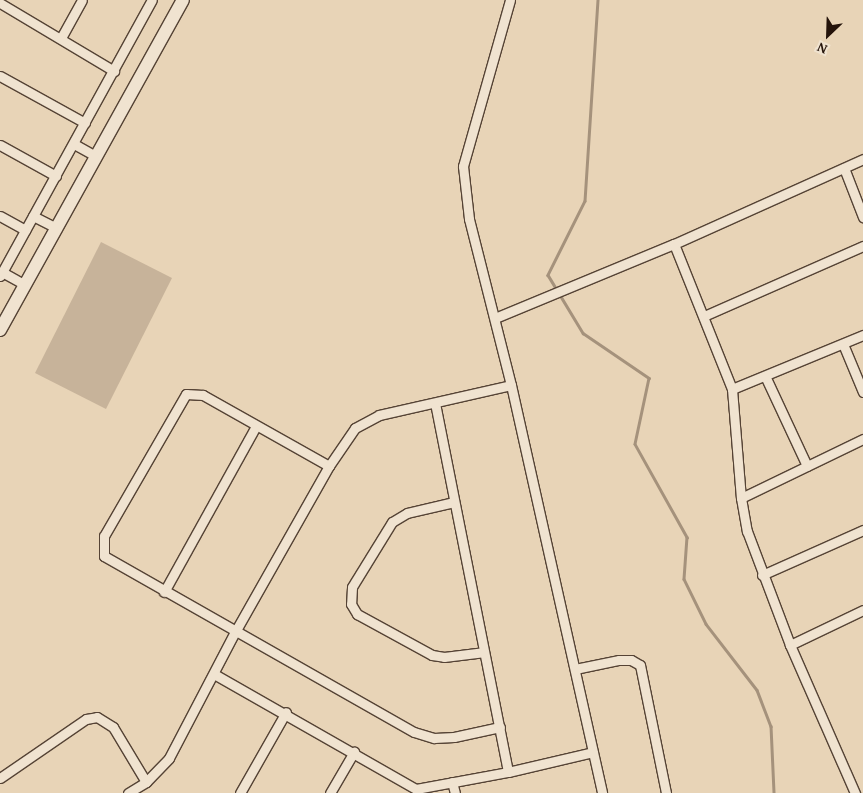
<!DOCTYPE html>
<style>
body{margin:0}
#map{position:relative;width:863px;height:793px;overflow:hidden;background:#e8d4b7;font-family:"Gentium Book Plus",serif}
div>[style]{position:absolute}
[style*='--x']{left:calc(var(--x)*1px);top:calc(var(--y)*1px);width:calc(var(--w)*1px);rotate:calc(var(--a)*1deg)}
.green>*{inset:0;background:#c7b39a}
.stream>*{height:2.5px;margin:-1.25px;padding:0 1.25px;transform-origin:1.25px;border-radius:1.25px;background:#a5927c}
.roads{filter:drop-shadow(1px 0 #554335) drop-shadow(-1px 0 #554335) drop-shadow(0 1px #554335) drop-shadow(0 -1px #554335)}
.street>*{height:9px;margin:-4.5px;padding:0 4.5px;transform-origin:4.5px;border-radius:4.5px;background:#f0e3d0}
.secondary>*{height:12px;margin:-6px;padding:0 6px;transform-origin:6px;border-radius:6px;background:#f0e3d0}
span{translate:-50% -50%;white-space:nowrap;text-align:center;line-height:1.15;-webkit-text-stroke:4px #f0e3d0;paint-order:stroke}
.north{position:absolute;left:803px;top:10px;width:50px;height:50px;-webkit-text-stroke:4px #f0e3d0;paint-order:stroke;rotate:204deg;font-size:14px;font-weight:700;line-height:20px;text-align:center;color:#24130a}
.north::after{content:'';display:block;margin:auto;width:18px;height:22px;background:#24130a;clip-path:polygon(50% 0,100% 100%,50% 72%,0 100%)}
</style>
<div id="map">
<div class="green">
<i style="clip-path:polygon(101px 242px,172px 278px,106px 409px,35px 373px)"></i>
</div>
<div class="stream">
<i style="--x:598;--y:0;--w:201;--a:93.7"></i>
<i style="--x:585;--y:201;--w:83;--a:116.6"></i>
<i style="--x:548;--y:275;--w:68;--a:58.9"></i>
<i style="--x:583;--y:333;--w:80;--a:34.3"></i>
<i style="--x:649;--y:378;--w:67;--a:102"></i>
<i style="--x:635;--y:444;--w:107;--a:60.8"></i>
<i style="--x:687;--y:537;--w:42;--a:94.1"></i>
<i style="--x:684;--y:579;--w:50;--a:63.9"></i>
<i style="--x:706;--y:624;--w:83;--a:52.3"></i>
<i style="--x:757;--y:690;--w:39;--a:69"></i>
<i style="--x:771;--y:726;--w:67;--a:87.4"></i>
</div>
<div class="roads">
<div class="street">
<i style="--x:510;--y:0;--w:173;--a:105.8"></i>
<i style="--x:463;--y:166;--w:53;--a:83.5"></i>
<i style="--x:469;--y:219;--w:171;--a:75.8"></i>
<i style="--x:511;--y:385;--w:418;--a:77.4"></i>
<i style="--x:0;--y:3;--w:133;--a:30.8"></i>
<i style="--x:61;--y:38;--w:43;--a:-61.1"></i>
<i style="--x:0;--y:76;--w:97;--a:28.9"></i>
<i style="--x:74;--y:144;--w:25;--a:29"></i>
<i style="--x:0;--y:145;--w:64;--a:29"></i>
<i style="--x:844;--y:168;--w:53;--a:68.8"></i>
<i style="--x:0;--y:216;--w:29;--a:29"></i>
<i style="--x:33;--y:216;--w:27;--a:27"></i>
<i style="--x:674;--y:244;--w:156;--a:68.2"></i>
<i style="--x:732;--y:389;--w:109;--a:85.3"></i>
<i style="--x:741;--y:498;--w:34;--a:80"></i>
<i style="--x:747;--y:531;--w:122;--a:69.3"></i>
<i style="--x:790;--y:645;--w:162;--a:66.3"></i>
<i style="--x:2;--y:272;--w:26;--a:29"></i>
<i style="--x:0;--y:276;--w:315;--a:-61.2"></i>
<i style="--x:704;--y:316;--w:174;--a:-23.8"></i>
<i style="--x:495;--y:318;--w:194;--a:-22.5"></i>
<i style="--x:674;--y:244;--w:207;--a:-24.2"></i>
<i style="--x:843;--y:344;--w:52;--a:67.4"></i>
<i style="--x:766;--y:378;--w:97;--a:65"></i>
<i style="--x:732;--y:389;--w:142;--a:-22.4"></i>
<i style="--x:435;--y:403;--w:376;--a:78.8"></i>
<i style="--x:508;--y:772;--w:87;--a:-13.2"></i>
<i style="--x:329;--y:466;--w:145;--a:-150.6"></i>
<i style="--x:203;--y:395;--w:17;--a:-177"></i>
<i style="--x:186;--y:394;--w:164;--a:120"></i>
<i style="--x:104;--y:536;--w:20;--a:90"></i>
<i style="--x:104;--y:556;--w:356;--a:29.6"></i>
<i style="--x:414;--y:732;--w:21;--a:17"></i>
<i style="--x:434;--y:738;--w:20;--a:-3"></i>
<i style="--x:454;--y:737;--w:47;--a:-12.3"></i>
<i style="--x:741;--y:498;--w:136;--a:-25.8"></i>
<i style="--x:454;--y:502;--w:48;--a:166.8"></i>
<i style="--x:407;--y:513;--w:17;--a:149"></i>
<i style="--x:392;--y:522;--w:76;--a:121.6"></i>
<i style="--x:352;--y:587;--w:17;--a:93"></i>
<i style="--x:351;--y:604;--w:12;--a:59"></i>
<i style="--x:357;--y:614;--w:85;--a:28.7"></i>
<i style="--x:432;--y:655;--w:12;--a:9"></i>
<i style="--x:444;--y:657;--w:39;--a:-7"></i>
<i style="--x:762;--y:575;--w:111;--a:-24"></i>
<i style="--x:164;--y:592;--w:190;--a:-61"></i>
<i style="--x:790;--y:645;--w:81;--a:-25.6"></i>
<i style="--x:575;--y:669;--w:45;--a:-11.6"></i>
<i style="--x:619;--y:660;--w:12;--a:0"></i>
<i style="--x:631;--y:660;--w:10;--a:29"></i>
<i style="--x:640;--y:665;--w:131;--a:78.5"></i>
<i style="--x:214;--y:674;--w:232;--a:29.7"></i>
<i style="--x:416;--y:789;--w:94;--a:-10.5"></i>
<i style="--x:0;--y:778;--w:104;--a:-34.5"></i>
<i style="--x:86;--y:719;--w:11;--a:-10"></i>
<i style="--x:97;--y:717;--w:19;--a:32"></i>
<i style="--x:113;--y:727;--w:64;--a:59"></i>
<i style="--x:452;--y:782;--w:11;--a:75"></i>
<i style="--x:128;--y:793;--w:21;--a:-31"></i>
<i style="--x:146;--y:782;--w:33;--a:-46"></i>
<i style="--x:169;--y:758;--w:142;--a:-62.4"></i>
<i style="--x:235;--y:632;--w:191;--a:-60.5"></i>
<i style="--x:329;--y:466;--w:46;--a:-55.6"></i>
<i style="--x:355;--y:428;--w:27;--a:-28"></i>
<i style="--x:379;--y:415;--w:135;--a:-12.8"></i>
<i style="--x:240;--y:793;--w:93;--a:-60.4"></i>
<i style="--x:330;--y:793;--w:48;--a:-59.7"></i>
</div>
<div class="secondary">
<i style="--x:0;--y:330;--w:377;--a:-61"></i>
</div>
</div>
<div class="north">N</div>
</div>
